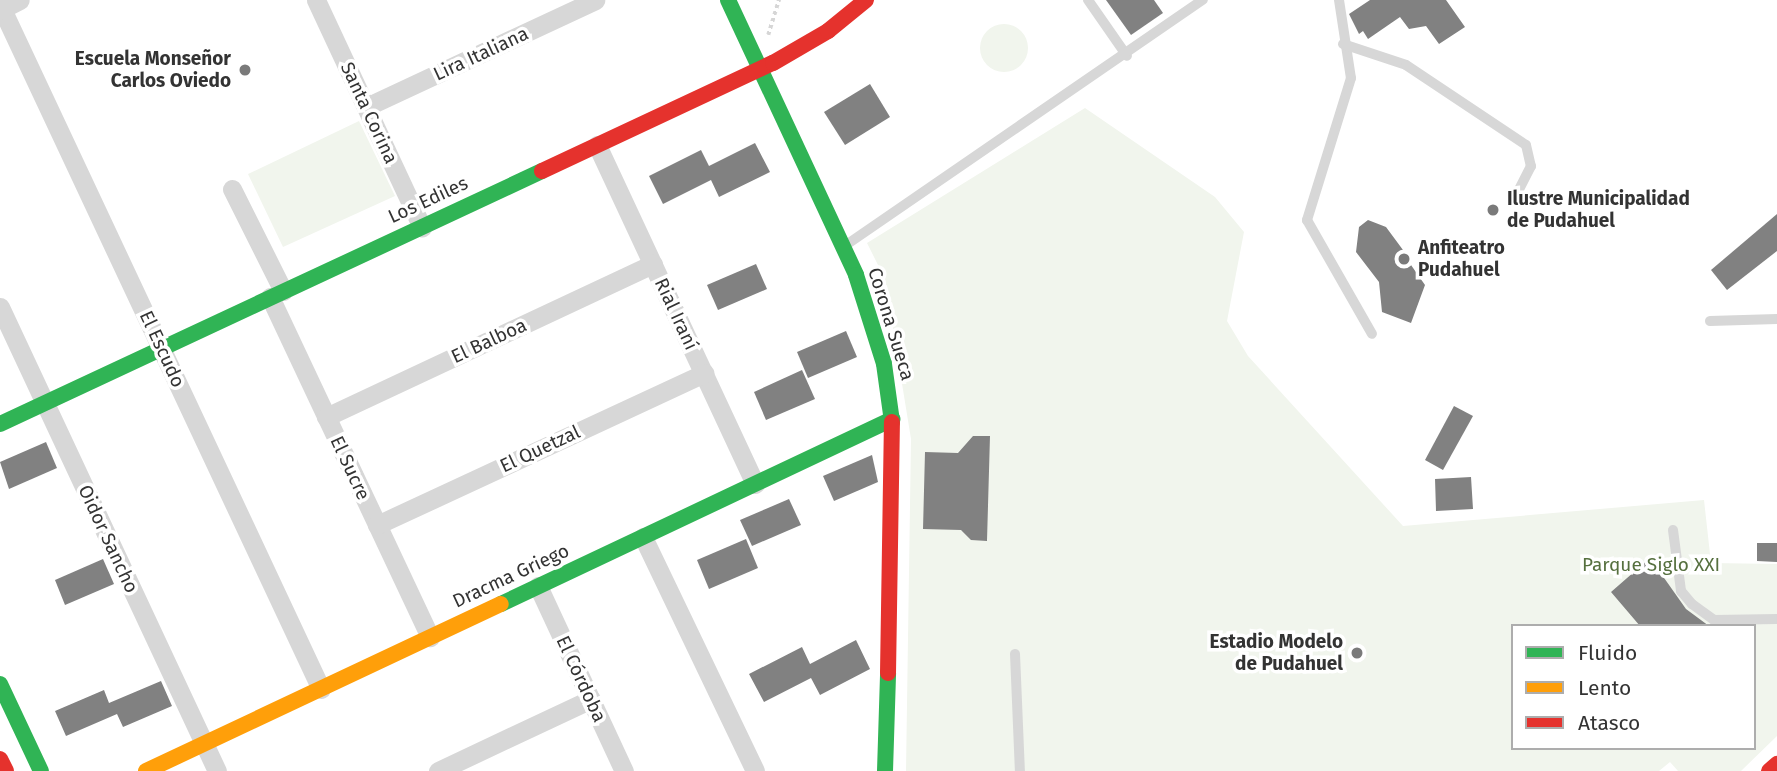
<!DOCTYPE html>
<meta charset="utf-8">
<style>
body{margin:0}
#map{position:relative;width:1777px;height:771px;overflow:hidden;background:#fff;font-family:"Fira Sans",sans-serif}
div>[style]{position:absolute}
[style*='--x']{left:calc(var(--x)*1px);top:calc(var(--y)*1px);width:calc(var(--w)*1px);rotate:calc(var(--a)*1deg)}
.green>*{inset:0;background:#f1f5ed}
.round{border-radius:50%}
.building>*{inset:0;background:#818181}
.path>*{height:3.5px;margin-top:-1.75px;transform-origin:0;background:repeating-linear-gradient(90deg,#d6d6d6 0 3.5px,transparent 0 7px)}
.lane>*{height:10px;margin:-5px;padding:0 5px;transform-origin:5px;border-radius:5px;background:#d7d7d7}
.street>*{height:19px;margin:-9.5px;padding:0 9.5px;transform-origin:9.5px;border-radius:9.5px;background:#d7d7d7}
.fast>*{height:16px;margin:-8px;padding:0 8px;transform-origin:8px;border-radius:8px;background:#30b455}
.slow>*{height:16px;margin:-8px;padding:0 8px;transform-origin:8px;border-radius:8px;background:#ff9f0a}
.jam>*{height:16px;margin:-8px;padding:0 8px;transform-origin:8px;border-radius:8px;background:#e5322d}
.dots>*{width:19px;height:19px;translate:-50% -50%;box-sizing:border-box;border:4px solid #fff;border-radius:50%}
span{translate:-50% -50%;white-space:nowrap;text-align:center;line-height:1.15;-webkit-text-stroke:7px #fff;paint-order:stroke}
.street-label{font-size:19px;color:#333}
.poi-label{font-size:19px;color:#333;font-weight:700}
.right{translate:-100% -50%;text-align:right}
.left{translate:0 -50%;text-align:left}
.park-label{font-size:19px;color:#56703f}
.legend{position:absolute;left:1511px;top:624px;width:245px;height:126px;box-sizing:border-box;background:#fff;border:2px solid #adadad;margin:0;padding:9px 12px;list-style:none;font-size:21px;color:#333}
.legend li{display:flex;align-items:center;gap:14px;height:35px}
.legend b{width:35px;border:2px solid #adadad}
</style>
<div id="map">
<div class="green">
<i class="round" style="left:980px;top:24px;width:48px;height:48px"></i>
<i style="clip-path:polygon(evenodd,1085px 108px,1215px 197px,1244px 232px,1227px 321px,1248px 356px,1403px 526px,1704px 500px,1711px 563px,1777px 564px,1777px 736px,1741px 771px,1678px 771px,1670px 762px,1659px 771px,906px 771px,911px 439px,885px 279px,867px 243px,1085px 108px,1513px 626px,1754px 626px,1754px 748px,1513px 748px,1513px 626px)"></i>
<i style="clip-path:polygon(359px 121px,395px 196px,283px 247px,248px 174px)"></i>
</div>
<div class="building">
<i style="clip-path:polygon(1106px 0,1154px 0,1163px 13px,1131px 35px)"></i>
<i style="clip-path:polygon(1370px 0,1446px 0,1465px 27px,1439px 44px,1426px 26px,1409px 29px,1400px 17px,1368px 39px,1363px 31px,1359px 34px,1349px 14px)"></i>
<i style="clip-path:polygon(870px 84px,890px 117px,845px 145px,824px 112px)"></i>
<i style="clip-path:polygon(755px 143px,770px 172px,719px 197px,711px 180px,663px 204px,649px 176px,701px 150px,709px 166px)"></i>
<i style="clip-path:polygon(1777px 214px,1777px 251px,1727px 290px,1711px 270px)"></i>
<i style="clip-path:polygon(1368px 220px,1386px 227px,1403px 250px,1398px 263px,1411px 265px,1425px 285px,1411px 323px,1382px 312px,1379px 282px,1356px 252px,1359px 227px)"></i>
<i style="clip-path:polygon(756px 264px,767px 289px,718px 310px,707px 285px)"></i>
<i style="clip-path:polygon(846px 331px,857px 357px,808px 378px,797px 352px)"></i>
<i style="clip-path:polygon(802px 370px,815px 399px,766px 420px,754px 392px)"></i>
<i style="clip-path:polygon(1454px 406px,1473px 416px,1443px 470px,1425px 460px)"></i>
<i style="clip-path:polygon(973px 436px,990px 436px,987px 541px,971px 540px,961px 530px,923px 529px,925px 452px,958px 453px)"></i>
<i style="clip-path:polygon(46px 442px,57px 468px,9px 489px,0 462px)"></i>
<i style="clip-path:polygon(872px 455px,878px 482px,834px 501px,823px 476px)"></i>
<i style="clip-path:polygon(1471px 477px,1473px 509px,1436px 511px,1435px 479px)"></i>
<i style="clip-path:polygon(789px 499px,801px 525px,752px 546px,740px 520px)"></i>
<i style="clip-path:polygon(746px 539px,758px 568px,709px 589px,697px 560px)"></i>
<i style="clip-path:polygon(1757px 543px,1777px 543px,1777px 562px,1757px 561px)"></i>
<i style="clip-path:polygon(1650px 558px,1686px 609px,1709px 626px,1640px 626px,1611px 592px)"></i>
<i style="clip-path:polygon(103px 559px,114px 584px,65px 605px,55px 580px)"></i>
<i style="clip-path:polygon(856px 640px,870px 669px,820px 695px,811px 678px,764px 702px,749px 674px,802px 647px,810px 664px)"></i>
<i style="clip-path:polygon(161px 681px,172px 706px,123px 727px,117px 714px,66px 736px,55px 711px,104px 690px,109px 703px)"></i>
</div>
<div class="path">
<i style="--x:768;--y:35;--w:37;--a:-73"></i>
</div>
<div class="lane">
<i style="--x:1088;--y:0;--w:68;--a:55.1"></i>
<i style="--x:1339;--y:0;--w:79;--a:81.3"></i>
<i style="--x:1351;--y:78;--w:149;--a:107.2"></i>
<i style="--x:1307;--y:220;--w:131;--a:60.3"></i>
<i style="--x:1343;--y:44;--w:66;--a:18.4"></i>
<i style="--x:1406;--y:65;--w:144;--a:33.7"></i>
<i style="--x:1526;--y:145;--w:22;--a:77"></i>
<i style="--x:1531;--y:166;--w:25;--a:117"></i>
<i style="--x:846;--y:245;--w:433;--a:-34.5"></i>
<i style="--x:1710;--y:321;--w:67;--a:-1.7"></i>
<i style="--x:1673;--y:530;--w:62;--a:82.5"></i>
<i style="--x:1681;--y:591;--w:17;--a:50"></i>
<i style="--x:1692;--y:604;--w:27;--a:36"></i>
<i style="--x:1714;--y:620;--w:63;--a:-0.9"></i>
<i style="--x:1015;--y:654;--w:117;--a:87.6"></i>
</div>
<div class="street">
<i style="--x:316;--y:0;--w:251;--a:65"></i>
<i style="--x:2;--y:9;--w:751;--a:64.87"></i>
<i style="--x:0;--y:10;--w:22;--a:-27"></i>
<i style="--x:366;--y:107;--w:253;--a:-25"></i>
<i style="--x:597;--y:145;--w:374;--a:65"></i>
<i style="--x:232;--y:189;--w:114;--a:63.4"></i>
<i style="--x:270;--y:297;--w:376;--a:64.8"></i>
<i style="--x:0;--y:307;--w:512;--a:64.94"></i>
<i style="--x:326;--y:417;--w:361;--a:-25.1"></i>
<i style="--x:377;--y:525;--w:361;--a:-24.9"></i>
<i style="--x:643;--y:537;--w:259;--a:64.4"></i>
<i style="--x:538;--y:586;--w:204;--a:65.1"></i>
<i style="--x:438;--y:771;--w:169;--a:-25.2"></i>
</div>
<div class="fast">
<i style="--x:728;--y:0;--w:303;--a:65"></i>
<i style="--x:856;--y:275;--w:93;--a:72.5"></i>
<i style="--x:884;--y:364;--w:59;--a:82.1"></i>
<i style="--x:0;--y:424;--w:598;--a:-25.02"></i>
<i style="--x:501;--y:604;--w:433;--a:-25.3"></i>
<i style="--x:0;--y:684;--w:96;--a:64.8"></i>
<i style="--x:885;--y:771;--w:98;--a:-88.2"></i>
</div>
<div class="slow">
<i style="--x:146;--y:771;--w:392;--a:-25.2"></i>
</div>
<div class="jam">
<i style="--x:542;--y:171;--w:255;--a:-25.1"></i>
<i style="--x:773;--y:63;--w:64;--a:-30.2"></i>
<i style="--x:828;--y:31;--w:49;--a:-39.2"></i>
<i style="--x:888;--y:673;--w:251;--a:-89.1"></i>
<i style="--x:0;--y:759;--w:13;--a:63"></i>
<i style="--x:1769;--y:771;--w:11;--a:-41"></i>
</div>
<div class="dots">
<i style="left:245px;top:70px;background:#7a7a7a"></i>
<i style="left:1493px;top:210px;background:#7a7a7a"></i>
<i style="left:1404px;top:259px;background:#7a7a7a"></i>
<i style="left:1357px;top:653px;background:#7a7a7a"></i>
</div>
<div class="street-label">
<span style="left:481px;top:54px;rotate:-25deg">Lira Italiana</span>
<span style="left:369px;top:113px;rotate:65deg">Santa Corina</span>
<span style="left:428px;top:200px;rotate:-25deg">Los Ediles</span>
<span style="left:676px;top:314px;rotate:65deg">Rial Iraní</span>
<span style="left:891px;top:324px;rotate:73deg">Corona Sueca</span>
<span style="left:489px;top:341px;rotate:-25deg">El Balboa</span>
<span style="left:162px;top:349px;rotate:65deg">El Escudo</span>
<span style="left:540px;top:449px;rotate:-25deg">El Quetzal</span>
<span style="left:350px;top:468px;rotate:65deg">El Sucre</span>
<span style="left:108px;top:539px;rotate:65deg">Oidor Sancho</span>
<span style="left:511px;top:576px;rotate:-25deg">Dracma Griego</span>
<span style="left:581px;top:679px;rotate:65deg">El Córdoba</span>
</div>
<div class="poi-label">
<span class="right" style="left:231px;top:70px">Escuela Monseñor<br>Carlos Oviedo</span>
<span class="left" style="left:1507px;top:210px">Ilustre Municipalidad<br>de Pudahuel</span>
<span class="left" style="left:1418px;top:259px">Anfiteatro<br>Pudahuel</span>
<span class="right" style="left:1343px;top:653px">Estadio Modelo<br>de Pudahuel</span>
</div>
<div class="park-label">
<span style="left:1651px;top:565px">Parque Siglo XXI</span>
</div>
<ul class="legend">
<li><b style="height:9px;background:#30b455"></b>Fluido</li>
<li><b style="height:9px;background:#ff9f0a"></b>Lento</li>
<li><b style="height:9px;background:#e5322d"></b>Atasco</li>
</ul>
</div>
